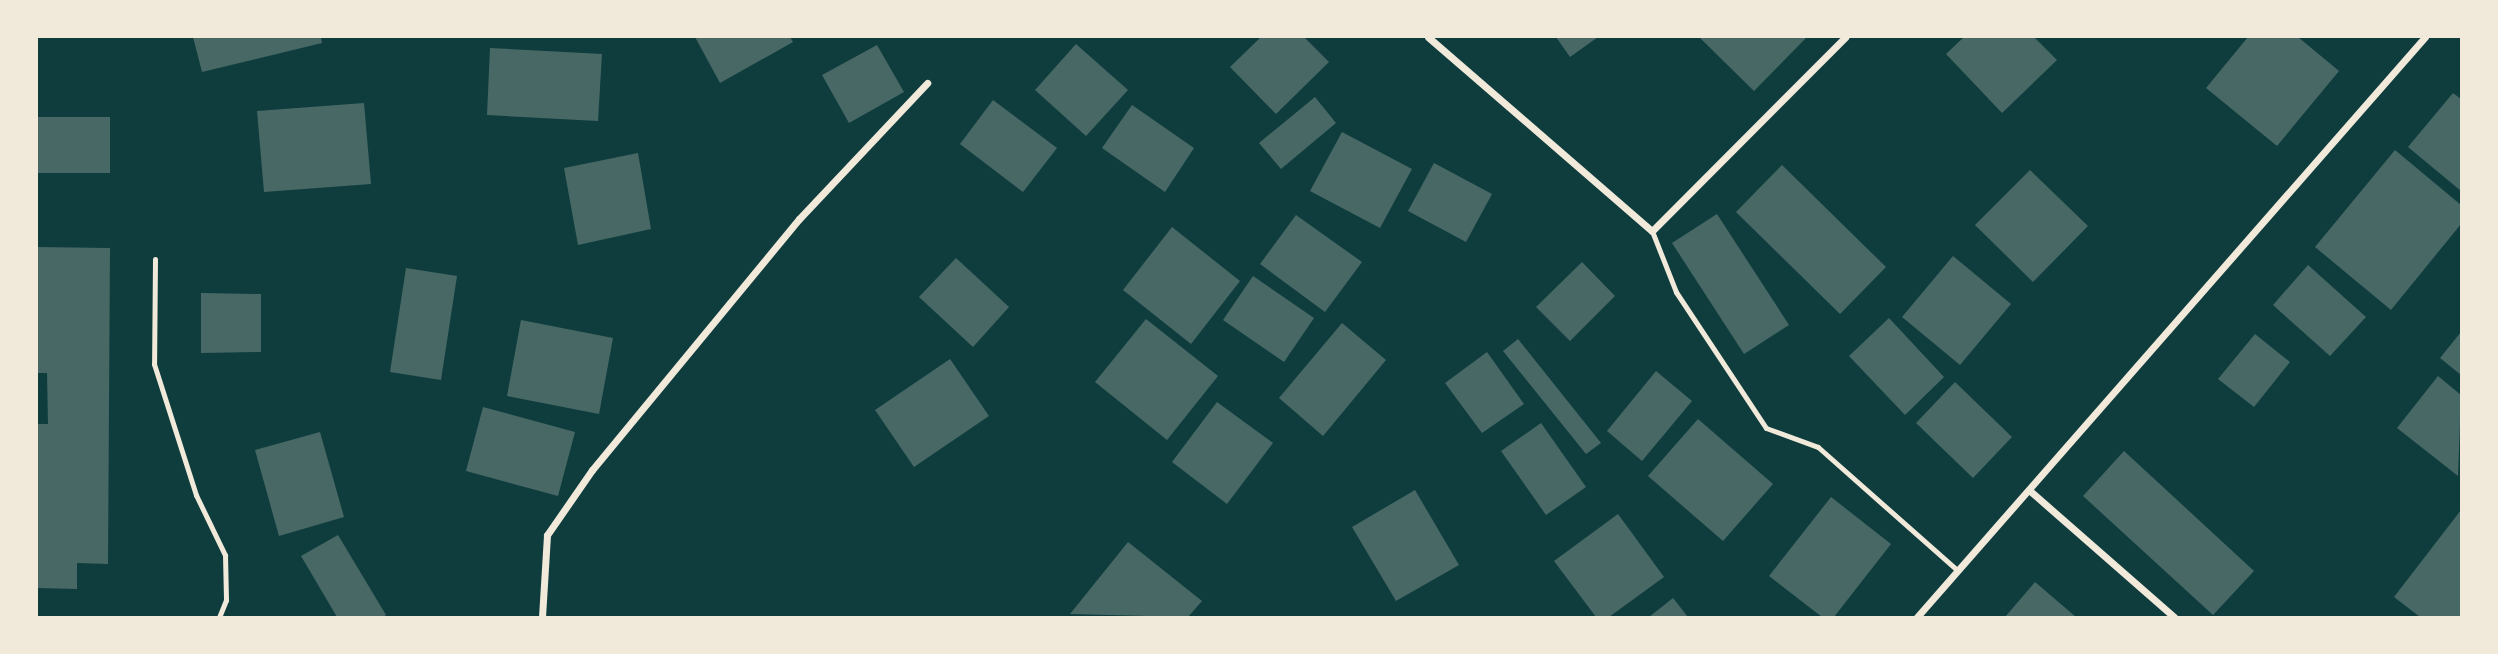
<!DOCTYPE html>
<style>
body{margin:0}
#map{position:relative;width:2498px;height:654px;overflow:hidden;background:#0f3d3e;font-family:"Alegreya Sans",sans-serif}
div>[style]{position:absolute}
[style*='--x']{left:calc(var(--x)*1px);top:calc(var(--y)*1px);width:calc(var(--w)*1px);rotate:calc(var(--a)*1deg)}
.building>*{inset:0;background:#486865}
.service>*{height:5px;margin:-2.5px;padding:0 2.5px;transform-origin:2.5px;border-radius:2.5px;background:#f1e9da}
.minor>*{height:7px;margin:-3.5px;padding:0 3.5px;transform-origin:3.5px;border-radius:3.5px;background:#f1e9da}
span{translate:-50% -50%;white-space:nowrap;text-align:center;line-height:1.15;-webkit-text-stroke:7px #f1e9da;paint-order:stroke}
.frame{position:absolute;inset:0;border:38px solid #f1e9da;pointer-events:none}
</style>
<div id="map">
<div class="building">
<i style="clip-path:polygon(193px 37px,321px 37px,322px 43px,202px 72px)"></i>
<i style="clip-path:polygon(695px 37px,790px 37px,793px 42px,720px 83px)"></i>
<i style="clip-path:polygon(1261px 37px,1304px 37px,1329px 62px,1276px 114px,1230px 67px)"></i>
<i style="clip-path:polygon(1556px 37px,1598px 37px,1570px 57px)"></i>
<i style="clip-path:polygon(1699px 37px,1805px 37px,1806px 38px,1754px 91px)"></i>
<i style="clip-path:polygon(1964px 37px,2034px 37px,2057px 60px,2002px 113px,1946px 54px)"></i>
<i style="clip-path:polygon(2248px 37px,2298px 37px,2339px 71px,2277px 146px,2206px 88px)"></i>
<i style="clip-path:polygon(1076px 44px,1128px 90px,1086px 136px,1035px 90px)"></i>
<i style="clip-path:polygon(877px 45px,904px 92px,849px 123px,822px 75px)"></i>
<i style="clip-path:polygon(490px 48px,602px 54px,598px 121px,487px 115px)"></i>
<i style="clip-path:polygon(2453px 93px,2461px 99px,2461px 191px,2408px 147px)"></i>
<i style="clip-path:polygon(1315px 97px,1336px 123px,1281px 169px,1259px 143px)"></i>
<i style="clip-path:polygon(993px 100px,1057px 148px,1023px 192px,960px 144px)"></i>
<i style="clip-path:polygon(364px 103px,371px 184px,264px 192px,257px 111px)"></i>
<i style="clip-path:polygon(1132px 105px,1194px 148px,1165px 192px,1102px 148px)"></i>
<i style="clip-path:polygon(37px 117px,110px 117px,110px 173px,37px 173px)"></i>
<i style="clip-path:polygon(1342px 132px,1412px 169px,1380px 228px,1310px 191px)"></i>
<i style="clip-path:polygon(2395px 150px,2461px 205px,2461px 224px,2391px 310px,2315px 247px)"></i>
<i style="clip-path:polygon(638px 153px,651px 229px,578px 245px,564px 168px)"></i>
<i style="clip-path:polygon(1434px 163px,1492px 194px,1466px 242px,1408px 211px)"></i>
<i style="clip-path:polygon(1782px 165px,1886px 267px,1840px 314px,1736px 212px)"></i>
<i style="clip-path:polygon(2030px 170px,2088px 226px,2033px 282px,1975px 225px)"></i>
<i style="clip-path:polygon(1717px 214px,1789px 325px,1744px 354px,1672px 243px)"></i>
<i style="clip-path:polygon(1296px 215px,1362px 262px,1325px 312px,1260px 264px)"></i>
<i style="clip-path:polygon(1172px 227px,1240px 281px,1191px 344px,1123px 290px)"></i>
<i style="clip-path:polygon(37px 247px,110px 248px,108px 564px,77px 563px,77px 589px,37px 588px,37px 424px,48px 424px,47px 373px,37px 373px)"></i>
<i style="clip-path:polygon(1953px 256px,2011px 304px,1960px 365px,1902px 317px)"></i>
<i style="clip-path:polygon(956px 258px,1009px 307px,973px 347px,919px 297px)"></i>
<i style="clip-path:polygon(1582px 262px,1615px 296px,1570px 341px,1536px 307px)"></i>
<i style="clip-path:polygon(2308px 265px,2366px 317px,2330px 356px,2273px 305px)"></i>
<i style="clip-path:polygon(406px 268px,457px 276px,441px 380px,390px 372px)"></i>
<i style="clip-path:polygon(1253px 276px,1314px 318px,1284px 362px,1223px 320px)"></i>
<i style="clip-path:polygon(201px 293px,261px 294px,261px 352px,201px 353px)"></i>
<i style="clip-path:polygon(1889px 318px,1944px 377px,1905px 415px,1849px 356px)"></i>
<i style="clip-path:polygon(1146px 319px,1218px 376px,1167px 440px,1095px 382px)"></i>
<i style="clip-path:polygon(521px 320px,613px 338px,599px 414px,507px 396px)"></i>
<i style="clip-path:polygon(1342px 323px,1386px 360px,1323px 436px,1279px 398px)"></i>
<i style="clip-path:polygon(2461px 332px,2461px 375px,2440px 358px)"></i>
<i style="clip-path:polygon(2255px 334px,2290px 362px,2254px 407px,2218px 379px)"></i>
<i style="clip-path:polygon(1518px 339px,1601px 443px,1586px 454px,1503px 351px)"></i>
<i style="clip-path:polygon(1487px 352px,1524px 404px,1482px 433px,1445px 383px)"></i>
<i style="clip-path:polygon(950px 359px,989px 416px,914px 467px,875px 410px)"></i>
<i style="clip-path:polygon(1656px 371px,1692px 401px,1642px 461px,1607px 431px)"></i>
<i style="clip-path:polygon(2438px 376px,2461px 395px,2458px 476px,2397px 428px)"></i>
<i style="clip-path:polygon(1955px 382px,2012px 437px,1973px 478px,1916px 423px)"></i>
<i style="clip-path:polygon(1217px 402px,1273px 443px,1227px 504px,1172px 462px)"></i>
<i style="clip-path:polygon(483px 407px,575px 432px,558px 496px,466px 471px)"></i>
<i style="clip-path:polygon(1698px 419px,1773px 484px,1723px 541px,1648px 476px)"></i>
<i style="clip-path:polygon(1541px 423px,1586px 487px,1546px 515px,1501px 451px)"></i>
<i style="clip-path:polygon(320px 432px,344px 517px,279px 536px,255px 450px)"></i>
<i style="clip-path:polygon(2124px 451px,2254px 571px,2213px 615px,2083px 496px)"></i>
<i style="clip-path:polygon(1415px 490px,1459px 565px,1396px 601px,1352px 527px)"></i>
<i style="clip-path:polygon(1831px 497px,1891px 544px,1834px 617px,1822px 617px,1769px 576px)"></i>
<i style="clip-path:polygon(2461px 510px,2461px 617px,2420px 617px,2394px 597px)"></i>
<i style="clip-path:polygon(1618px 514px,1664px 577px,1609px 617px,1596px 617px,1554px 561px)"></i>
<i style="clip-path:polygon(338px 535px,386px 615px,383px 617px,337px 617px,301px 556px)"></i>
<i style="clip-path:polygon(1128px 542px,1202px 601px,1188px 617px,1070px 614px)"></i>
<i style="clip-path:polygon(2035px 582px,2076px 617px,2005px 617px)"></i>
<i style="clip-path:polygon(1673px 598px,1688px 617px,1649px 617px)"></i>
</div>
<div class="service">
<i style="--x:1652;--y:231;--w:66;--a:68.5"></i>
<i style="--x:1676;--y:292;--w:163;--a:56.5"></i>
<i style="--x:1766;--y:428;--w:55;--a:20.1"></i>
<i style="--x:1818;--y:447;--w:184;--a:41.5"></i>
<i style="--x:155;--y:259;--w:105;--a:90.5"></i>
<i style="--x:154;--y:364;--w:138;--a:72.2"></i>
<i style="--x:196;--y:495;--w:67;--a:64.2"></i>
<i style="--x:225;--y:555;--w:45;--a:88.7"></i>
<i style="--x:226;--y:600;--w:18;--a:112"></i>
</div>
<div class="minor">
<i style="--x:1428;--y:37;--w:296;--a:40.9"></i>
<i style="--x:1652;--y:231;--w:274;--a:-45.1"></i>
<i style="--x:2029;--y:490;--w:193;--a:41.2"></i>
<i style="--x:542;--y:617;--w:82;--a:-86.5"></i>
<i style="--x:547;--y:535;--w:79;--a:-55.3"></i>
<i style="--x:592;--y:470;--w:325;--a:-50.5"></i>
<i style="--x:799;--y:219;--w:187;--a:-46.7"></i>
<i style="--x:1917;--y:617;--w:771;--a:-48.79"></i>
</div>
<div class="frame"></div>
</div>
